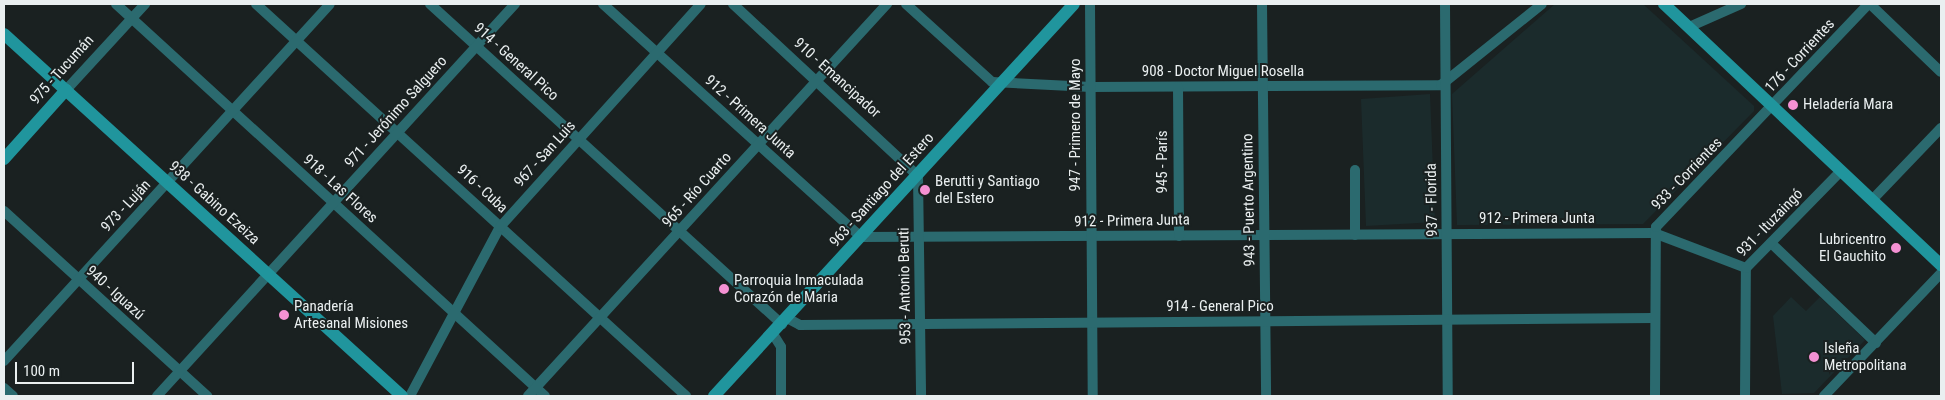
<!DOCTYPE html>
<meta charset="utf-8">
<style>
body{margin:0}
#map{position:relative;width:1945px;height:400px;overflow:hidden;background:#1a2121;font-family:"Roboto Condensed",sans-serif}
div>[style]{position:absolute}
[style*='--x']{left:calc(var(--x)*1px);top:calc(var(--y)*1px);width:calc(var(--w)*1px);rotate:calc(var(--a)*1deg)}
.built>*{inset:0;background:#1b2b2c}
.street>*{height:10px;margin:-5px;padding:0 5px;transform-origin:5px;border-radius:5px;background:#2b6a6f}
.secondary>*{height:12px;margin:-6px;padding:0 6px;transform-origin:6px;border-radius:6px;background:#20959d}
.dots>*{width:14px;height:14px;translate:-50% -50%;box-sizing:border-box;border:2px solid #1a2121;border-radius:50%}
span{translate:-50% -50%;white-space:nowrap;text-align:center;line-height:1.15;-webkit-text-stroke:4px #1a2121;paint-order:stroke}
.street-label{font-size:15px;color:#eaeff0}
.poi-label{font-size:15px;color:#eaeff0}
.left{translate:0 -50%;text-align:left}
.right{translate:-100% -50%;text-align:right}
.frame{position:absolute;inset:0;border:5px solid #eaeff0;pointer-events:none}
.scale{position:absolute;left:15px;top:362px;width:119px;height:22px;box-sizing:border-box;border:2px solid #eaeff0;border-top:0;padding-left:6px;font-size:15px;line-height:18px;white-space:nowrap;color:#eaeff0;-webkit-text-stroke:4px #1a2121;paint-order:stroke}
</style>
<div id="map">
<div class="built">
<i style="clip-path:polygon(1555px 4px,1643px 4px,1754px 106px,1754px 111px,1643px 224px,1457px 225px,1452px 94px)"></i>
<i style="clip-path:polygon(1430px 94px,1435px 222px,1366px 226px,1361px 99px)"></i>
<i style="clip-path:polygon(1791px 297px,1806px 311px,1820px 297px,1865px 340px,1814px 393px,1782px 394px,1773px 316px)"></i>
</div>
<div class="street">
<i style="--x:116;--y:4;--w:581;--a:42.42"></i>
<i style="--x:256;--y:4;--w:582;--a:42.35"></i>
<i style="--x:430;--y:4;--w:476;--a:42.3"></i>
<i style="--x:603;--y:4;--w:348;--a:42.1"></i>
<i style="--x:861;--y:237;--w:793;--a:-0.29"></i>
<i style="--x:1654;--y:233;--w:98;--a:20.8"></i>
<i style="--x:733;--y:4;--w:253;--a:42.9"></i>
<i style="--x:918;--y:176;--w:220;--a:89.2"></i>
<i style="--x:906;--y:4;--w:116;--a:42.2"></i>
<i style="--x:992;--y:82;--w:99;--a:2.9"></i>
<i style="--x:1091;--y:87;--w:350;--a:-0.3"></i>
<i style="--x:1441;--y:85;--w:129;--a:-38.7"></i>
<i style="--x:1090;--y:4;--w:392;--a:89.6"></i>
<i style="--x:1262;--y:4;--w:392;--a:89.4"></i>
<i style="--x:1445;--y:4;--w:392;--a:89.6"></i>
<i style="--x:1870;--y:4;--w:98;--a:43.8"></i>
<i style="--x:1689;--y:27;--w:57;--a:-23.9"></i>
<i style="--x:1178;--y:87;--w:149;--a:89.6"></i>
<i style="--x:66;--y:90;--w:117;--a:-47.4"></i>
<i style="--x:1355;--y:170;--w:65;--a:90"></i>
<i style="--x:1872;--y:200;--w:100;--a:-46.2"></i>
<i style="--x:4;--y:211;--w:275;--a:42.3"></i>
<i style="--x:1771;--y:243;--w:145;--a:43.6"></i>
<i style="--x:787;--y:318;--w:15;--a:28"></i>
<i style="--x:800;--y:325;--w:854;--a:-0.47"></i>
<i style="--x:773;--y:334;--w:15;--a:58"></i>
<i style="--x:781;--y:347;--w:49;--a:90"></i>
<i style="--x:4;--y:361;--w:483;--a:-47.6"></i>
<i style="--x:4;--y:388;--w:12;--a:42"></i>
<i style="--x:157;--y:396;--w:531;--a:-47.6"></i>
<i style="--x:410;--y:396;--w:191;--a:-62"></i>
<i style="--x:500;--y:227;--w:300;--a:-48"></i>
<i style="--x:528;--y:396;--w:532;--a:-47.52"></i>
<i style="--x:1655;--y:396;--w:169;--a:-89.7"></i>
<i style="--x:1656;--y:227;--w:308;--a:-46.4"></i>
<i style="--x:1745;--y:396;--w:128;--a:-89.6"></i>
<i style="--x:1746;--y:268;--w:136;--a:-45.6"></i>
<i style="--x:1824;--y:396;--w:170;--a:-46.4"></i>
</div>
<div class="secondary">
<i style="--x:1664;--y:4;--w:381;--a:43.3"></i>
<i style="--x:4;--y:34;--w:538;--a:42.29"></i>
<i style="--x:4;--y:159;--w:93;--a:-48.1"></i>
<i style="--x:714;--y:396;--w:532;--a:-47.44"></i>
</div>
<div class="dots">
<i style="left:1793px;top:105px;background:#f491d3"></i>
<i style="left:925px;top:190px;background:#f491d3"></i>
<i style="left:1896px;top:248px;background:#f491d3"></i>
<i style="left:724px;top:289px;background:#f491d3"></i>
<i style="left:284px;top:315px;background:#f491d3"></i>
<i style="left:1814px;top:357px;background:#f491d3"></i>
</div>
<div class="street-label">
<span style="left:1800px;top:56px;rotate:-47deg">176 - Corrientes</span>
<span style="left:516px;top:62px;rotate:42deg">914 - General Pico</span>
<span style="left:62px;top:70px;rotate:-48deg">975 - Tucumán</span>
<span style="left:1223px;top:72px">908 - Doctor Miguel Rosella</span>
<span style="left:837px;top:78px;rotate:42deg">910 - Emancipador</span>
<span style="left:396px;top:112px;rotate:-48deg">971 - Jerónimo Salguero</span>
<span style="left:750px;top:117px;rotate:42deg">912 - Primera Junta</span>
<span style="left:1076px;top:125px;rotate:-90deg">947 - Primero de Mayo</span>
<span style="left:545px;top:154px;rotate:-48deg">967 - San Luis</span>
<span style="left:1163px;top:162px;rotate:-90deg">945 - París</span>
<span style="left:1687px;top:174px;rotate:-46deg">933 - Corrientes</span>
<span style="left:340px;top:189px;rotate:42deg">918 - Las Flores</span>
<span style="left:482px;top:189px;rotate:43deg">916 - Cuba</span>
<span style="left:697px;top:190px;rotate:-48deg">965 - Río Cuarto</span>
<span style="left:882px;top:190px;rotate:-48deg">963 - Santiago del Estero</span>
<span style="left:1249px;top:200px;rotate:-91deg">943 - Puerto Argentino</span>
<span style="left:1432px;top:200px;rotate:-91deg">937 - Florida</span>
<span style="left:214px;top:203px;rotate:42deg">938 - Gabino Ezeiza</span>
<span style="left:126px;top:206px;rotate:-47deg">973 - Luján</span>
<span style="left:1537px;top:219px">912 - Primera Junta</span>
<span style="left:1132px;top:221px;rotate:-1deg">912 - Primera Junta</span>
<span style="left:1770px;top:223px;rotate:-46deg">931 - Ituzaingó</span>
<span style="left:905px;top:286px;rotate:-91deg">953 - Antonio Beruti</span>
<span style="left:115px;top:293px;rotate:42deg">940 - Iguazú</span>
<span style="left:1220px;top:307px">914 - General Pico</span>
</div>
<div class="poi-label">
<span class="left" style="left:1803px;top:105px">Heladería Mara</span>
<span class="left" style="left:935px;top:190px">Berutti y Santiago<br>del Estero</span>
<span class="right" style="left:1886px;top:248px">Lubricentro<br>El Gauchito</span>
<span class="left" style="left:734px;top:289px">Parroquia Inmaculada<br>Corazón de Maria</span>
<span class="left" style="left:294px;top:315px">Panadería<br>Artesanal Misiones</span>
<span class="left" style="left:1824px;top:357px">Isleña<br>Metropolitana</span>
</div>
<div class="frame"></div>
<div class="scale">100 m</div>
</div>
